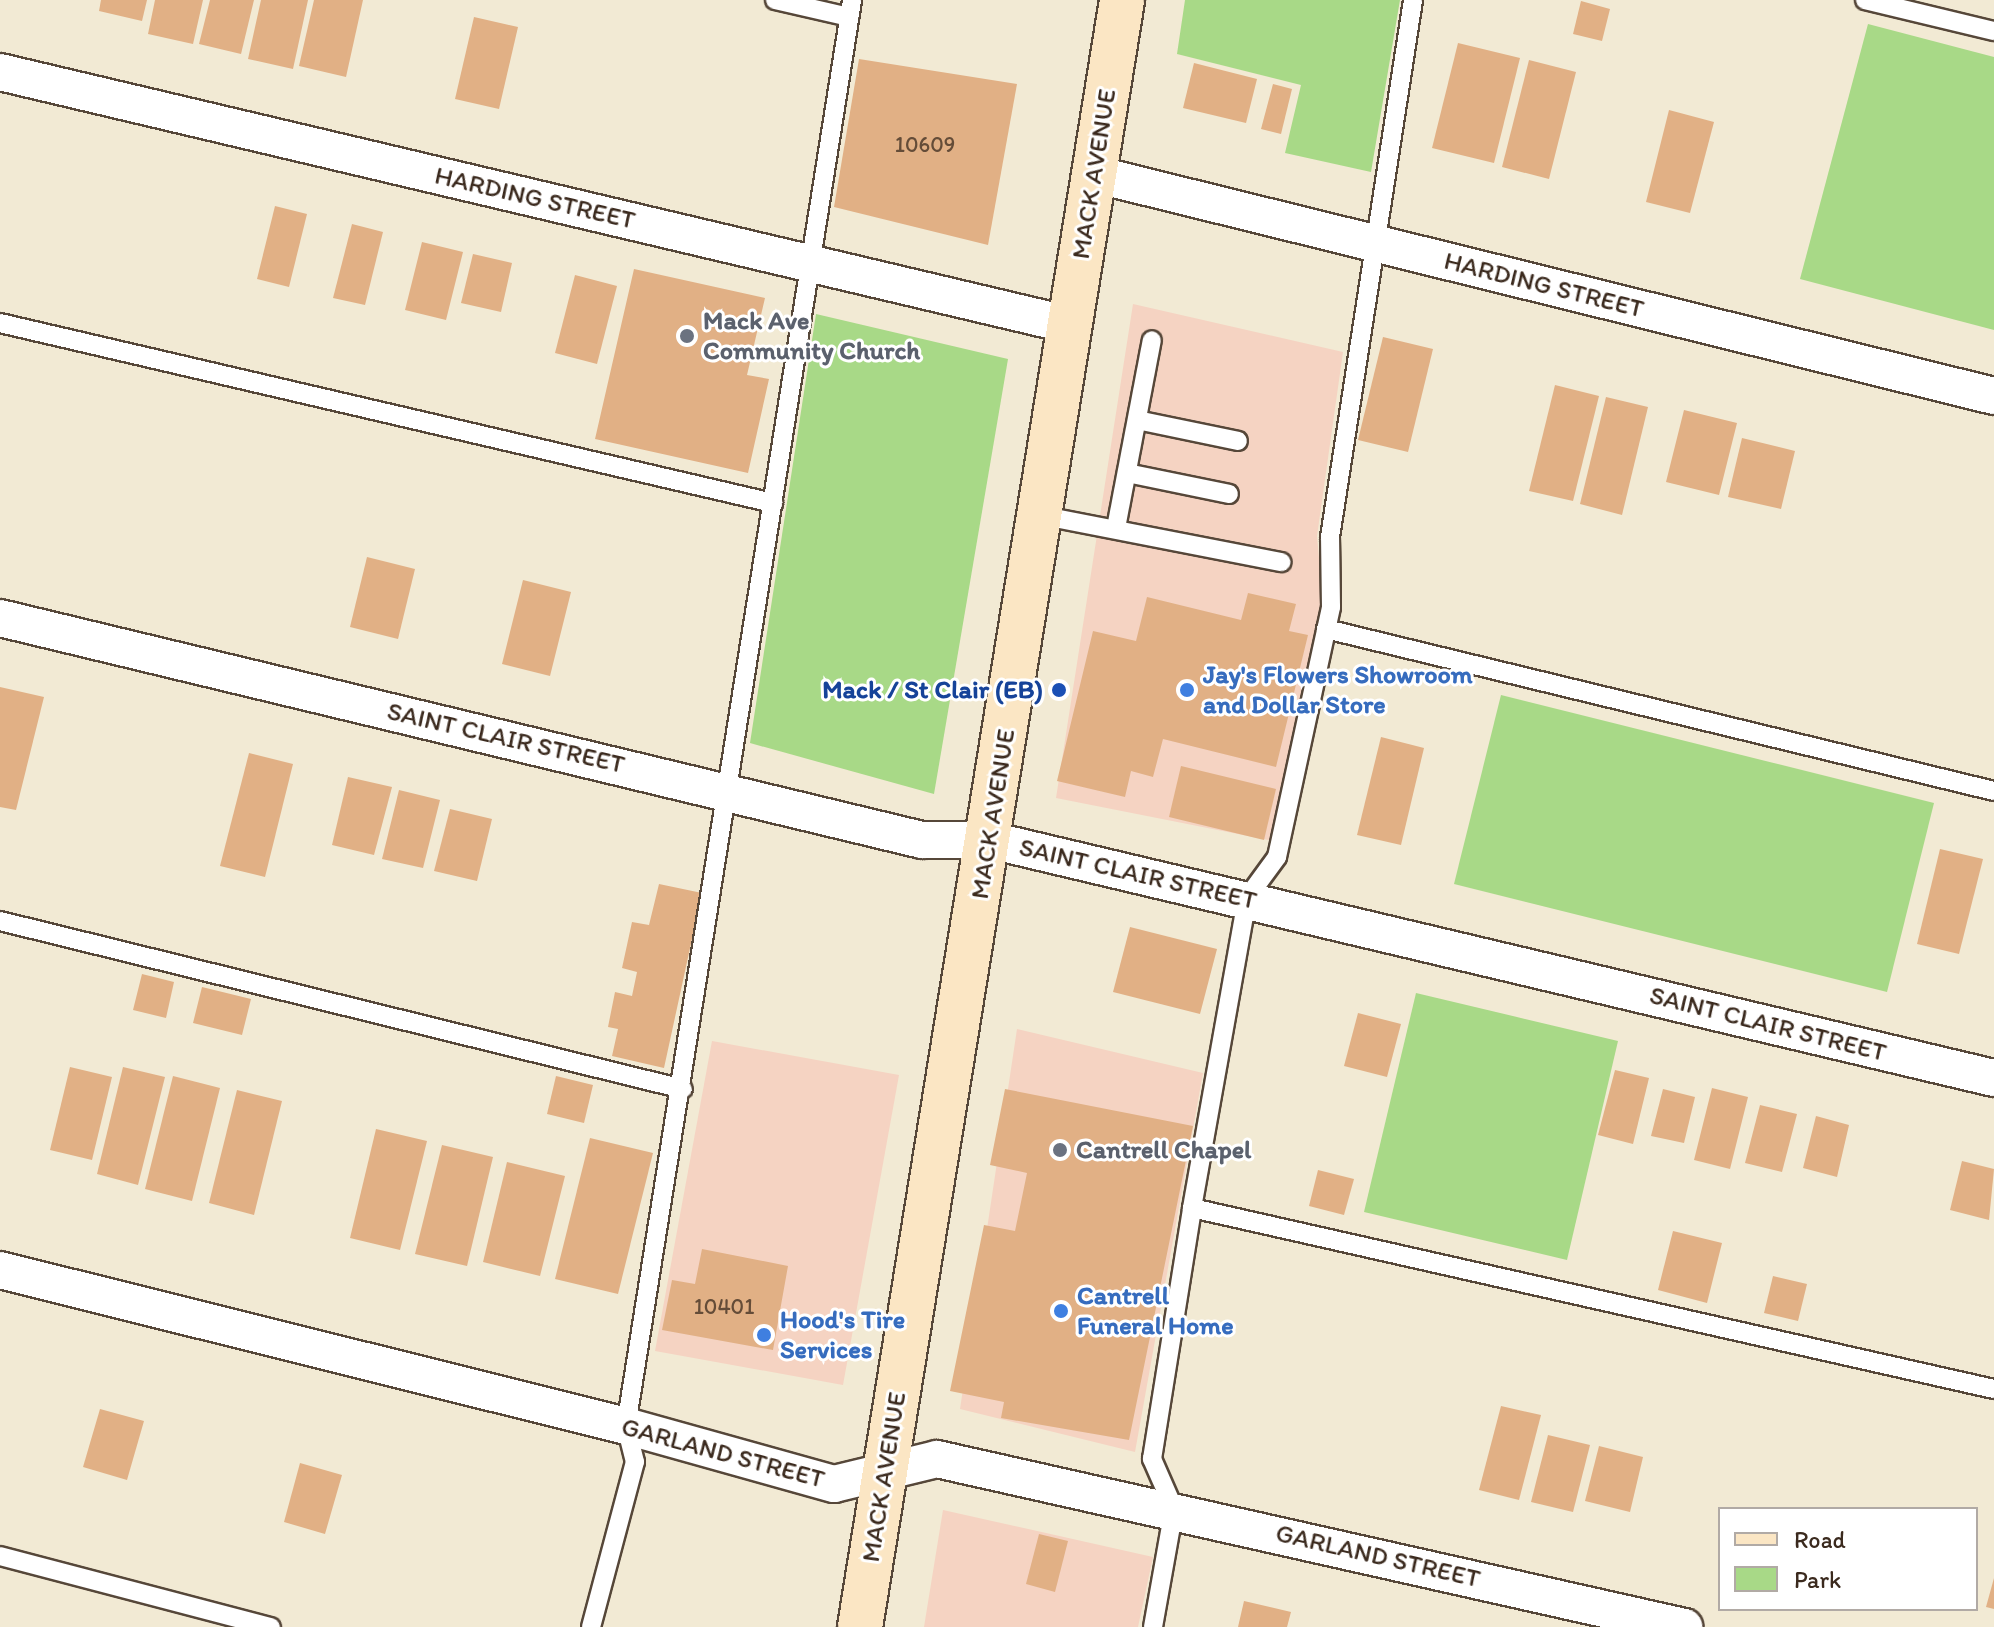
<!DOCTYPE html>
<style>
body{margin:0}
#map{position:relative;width:1994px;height:1627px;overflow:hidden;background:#f2ead4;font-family:Itim,sans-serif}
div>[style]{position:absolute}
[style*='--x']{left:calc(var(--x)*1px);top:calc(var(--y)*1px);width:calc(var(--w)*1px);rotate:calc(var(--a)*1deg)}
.built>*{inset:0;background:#f5d3c2}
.green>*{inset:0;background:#a8d987}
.building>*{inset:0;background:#e1b085}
.roads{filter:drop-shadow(2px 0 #564739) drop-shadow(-2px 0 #564739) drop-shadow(0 2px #564739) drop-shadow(0 -2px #564739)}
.service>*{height:18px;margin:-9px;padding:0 9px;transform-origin:9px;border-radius:9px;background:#fff}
.minor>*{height:36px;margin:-18px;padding:0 18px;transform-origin:18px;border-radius:18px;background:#fff}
.secondary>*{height:44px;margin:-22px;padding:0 22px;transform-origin:22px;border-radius:22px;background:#fbe6c4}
.dots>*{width:22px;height:22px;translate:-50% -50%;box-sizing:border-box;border:4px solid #fff;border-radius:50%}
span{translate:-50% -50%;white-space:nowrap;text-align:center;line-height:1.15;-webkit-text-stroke:6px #fff;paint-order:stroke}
.number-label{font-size:22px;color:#644c38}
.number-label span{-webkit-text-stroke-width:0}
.street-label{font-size:26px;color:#3b2a1e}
.worship-label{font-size:26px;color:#5b616d;font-weight:700}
.left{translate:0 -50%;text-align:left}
.shop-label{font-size:26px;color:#366cbe;font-weight:700}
.transit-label{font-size:26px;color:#164399;font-weight:700}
.right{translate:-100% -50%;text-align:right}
.legend{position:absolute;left:1718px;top:1507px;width:260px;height:104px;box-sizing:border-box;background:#fff;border:2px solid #b1aaa5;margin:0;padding:10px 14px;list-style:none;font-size:24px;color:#3b2a1e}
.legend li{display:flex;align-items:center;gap:16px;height:40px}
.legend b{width:40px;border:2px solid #b1aaa5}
</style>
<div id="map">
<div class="built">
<i style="clip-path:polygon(1133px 304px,1343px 352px,1317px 536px,1323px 601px,1273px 841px,1056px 798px)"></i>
<i style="clip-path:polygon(1017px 1029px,1203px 1073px,1135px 1452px,960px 1409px)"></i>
<i style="clip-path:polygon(712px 1041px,899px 1075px,843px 1385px,655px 1351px)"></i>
<i style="clip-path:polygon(943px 1510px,1153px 1557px,1138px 1627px,924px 1627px)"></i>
</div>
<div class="green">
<i style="clip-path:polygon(1185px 0,1400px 0,1371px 172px,1285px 153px,1301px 85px,1177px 54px)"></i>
<i style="clip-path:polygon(1868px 24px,1994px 57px,1994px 330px,1800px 279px)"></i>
<i style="clip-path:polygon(816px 314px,1008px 359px,934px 794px,750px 743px)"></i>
<i style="clip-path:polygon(1501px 695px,1934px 803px,1887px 992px,1454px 884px)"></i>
<i style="clip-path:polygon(1416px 993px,1618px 1041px,1567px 1260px,1364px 1212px)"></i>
</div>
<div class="building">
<i style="clip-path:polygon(101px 0,147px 0,142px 21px,99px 11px)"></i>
<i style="clip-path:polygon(155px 0,203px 0,193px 44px,148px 34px)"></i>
<i style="clip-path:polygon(210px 0,254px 0,241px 54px,199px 44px)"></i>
<i style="clip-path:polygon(261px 0,308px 0,293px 69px,248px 59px)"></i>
<i style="clip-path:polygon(314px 0,363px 0,346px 77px,299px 66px)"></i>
<i style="clip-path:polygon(1581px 1px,1610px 9px,1602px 41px,1573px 34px)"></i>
<i style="clip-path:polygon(474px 17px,518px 27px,499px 109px,455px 99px)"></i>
<i style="clip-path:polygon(1458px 43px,1520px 58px,1494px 163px,1432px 148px)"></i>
<i style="clip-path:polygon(859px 59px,1017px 84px,988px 245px,834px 207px)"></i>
<i style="clip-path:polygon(1529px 60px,1576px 72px,1549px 179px,1502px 167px)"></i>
<i style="clip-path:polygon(1194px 63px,1257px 79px,1246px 123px,1183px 108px)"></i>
<i style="clip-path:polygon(1273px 84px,1292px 89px,1281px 134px,1261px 129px)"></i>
<i style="clip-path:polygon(1669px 110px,1714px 122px,1690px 213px,1646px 202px)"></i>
<i style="clip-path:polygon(275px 206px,307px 214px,289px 287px,257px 279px)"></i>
<i style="clip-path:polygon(352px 224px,383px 232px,365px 305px,333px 298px)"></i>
<i style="clip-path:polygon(422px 242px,463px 252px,446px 320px,405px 310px)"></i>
<i style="clip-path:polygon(473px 254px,512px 263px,501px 312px,461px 303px)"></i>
<i style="clip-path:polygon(634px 269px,765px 298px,747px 375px,769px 379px,748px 473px,595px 439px)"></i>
<i style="clip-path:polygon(575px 275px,617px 286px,597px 364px,555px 353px)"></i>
<i style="clip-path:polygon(1383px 337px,1433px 349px,1408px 452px,1358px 440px)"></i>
<i style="clip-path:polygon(1555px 385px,1599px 396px,1573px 501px,1529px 491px)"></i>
<i style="clip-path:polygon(1606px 397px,1648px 407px,1622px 515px,1580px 504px)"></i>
<i style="clip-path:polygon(1684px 410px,1737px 423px,1719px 495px,1666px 482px)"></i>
<i style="clip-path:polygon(1742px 438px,1795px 451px,1781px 509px,1728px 497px)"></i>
<i style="clip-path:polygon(367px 557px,415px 569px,398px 639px,350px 627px)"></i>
<i style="clip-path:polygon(523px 580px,571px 592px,550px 676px,502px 664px)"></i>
<i style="clip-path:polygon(1248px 593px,1296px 604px,1289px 631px,1308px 635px,1276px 767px,1163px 739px,1153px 777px,1131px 771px,1125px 797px,1057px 781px,1093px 631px,1136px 641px,1147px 597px,1241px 620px)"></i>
<i style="clip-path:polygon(0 687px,44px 697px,16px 810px,0 807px)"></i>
<i style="clip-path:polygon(1381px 737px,1424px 748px,1401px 845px,1357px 835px)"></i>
<i style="clip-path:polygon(249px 753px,293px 764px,265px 877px,220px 866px)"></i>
<i style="clip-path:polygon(1181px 766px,1276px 789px,1264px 840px,1169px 817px)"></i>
<i style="clip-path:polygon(348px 777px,392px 787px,374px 855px,332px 845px)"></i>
<i style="clip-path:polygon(399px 790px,440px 800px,423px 868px,382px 859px)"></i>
<i style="clip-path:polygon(450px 809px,492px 819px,477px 881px,434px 871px)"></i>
<i style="clip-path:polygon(1940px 849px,1983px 859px,1959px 954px,1917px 944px)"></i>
<i style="clip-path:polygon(659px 884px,702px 893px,664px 1068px,612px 1056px,618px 1029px,608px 1027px,615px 992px,632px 996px,637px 972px,622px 968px,632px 922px,649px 925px)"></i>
<i style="clip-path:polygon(1130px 927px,1217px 949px,1200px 1014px,1113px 992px)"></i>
<i style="clip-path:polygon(142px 974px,174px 982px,166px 1018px,133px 1010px)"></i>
<i style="clip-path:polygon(202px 987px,251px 999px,242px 1035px,193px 1023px)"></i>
<i style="clip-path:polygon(1358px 1013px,1401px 1024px,1387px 1077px,1344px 1066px)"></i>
<i style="clip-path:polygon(70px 1067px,112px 1077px,92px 1160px,50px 1150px)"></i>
<i style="clip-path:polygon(123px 1067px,165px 1077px,138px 1185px,97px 1174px)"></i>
<i style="clip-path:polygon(1615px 1070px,1649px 1078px,1633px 1144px,1598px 1135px)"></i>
<i style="clip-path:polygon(173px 1076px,220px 1088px,192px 1201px,145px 1189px)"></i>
<i style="clip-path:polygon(556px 1076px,593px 1085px,584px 1123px,547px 1114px)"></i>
<i style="clip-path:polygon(1712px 1088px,1748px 1097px,1730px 1169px,1694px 1160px)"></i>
<i style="clip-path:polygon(1005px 1089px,1193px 1126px,1129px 1440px,1001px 1418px,1004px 1402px,950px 1391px,984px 1225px,1015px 1231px,1027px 1173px,990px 1165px)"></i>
<i style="clip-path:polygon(1663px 1089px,1695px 1097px,1684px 1143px,1651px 1136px)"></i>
<i style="clip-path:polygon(237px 1090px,282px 1101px,254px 1215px,209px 1203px)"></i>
<i style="clip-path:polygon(1760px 1105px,1797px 1114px,1782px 1172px,1745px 1163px)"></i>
<i style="clip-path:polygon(1816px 1116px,1849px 1125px,1837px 1177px,1803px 1168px)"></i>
<i style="clip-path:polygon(376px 1129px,427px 1141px,400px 1250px,350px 1238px)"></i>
<i style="clip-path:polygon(590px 1138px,653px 1153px,618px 1294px,555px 1279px)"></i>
<i style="clip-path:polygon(442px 1145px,493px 1157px,467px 1266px,415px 1254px)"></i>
<i style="clip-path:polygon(1962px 1161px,1994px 1169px,1989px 1220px,1950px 1210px)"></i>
<i style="clip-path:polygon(507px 1162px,565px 1176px,540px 1276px,483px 1262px)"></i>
<i style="clip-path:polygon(1318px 1170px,1354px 1179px,1344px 1215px,1309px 1206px)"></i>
<i style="clip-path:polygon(1673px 1231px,1722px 1243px,1707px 1303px,1658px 1290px)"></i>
<i style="clip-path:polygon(702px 1249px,788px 1266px,773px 1350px,662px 1330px,672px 1280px,695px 1284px)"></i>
<i style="clip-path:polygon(1773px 1276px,1807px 1284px,1798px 1321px,1764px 1313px)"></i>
<i style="clip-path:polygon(1501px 1406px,1541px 1415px,1519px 1500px,1479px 1490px)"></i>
<i style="clip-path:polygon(100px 1409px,144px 1421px,127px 1480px,83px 1467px)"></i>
<i style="clip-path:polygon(1548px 1435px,1590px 1445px,1573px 1512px,1531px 1502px)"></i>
<i style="clip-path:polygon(1599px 1446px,1643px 1457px,1630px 1512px,1585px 1501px)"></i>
<i style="clip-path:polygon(300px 1463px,342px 1475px,325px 1534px,284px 1522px)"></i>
<i style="clip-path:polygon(1039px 1534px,1068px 1541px,1055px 1592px,1026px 1584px)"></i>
<i style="clip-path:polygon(1994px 1578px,1994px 1609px,1986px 1607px)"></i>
<i style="clip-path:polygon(1244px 1601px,1291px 1612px,1287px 1627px,1238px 1627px)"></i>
</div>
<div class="roads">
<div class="service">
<i style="--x:775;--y:0;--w:76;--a:12.9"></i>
<i style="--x:1865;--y:0;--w:133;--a:13.5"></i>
<i style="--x:0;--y:323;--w:794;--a:13.11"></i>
<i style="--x:1137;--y:420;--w:103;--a:11.7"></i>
<i style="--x:1127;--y:473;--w:104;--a:11.6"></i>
<i style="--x:1039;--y:515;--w:247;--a:11"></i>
<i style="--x:1116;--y:528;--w:191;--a:-79.2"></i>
<i style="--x:1326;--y:629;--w:687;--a:13.63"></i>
<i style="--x:0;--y:921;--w:703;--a:13.82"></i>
<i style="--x:1192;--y:1208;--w:822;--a:12.72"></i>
<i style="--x:0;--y:1556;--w:280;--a:14.7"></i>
<i style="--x:591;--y:1627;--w:171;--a:-75.1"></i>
<i style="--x:635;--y:1462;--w:37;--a:-104"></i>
<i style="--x:626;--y:1426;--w:1444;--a:-80.99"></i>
<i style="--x:1153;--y:1627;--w:120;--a:-79.9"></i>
<i style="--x:1174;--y:1509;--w:55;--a:-113.7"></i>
<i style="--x:1152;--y:1459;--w:254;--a:-80.9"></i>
<i style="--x:1192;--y:1208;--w:315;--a:-79.9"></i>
<i style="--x:1247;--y:898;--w:51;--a:-53.8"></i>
<i style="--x:1277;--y:857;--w:256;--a:-77.8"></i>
<i style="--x:1331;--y:607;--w:70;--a:-90.8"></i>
<i style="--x:1330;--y:537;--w:543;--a:-81.21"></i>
</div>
<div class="minor">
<i style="--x:0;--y:72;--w:1100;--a:13.3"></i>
<i style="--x:1094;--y:174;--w:927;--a:13.86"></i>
<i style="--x:0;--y:618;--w:948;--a:13.54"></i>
<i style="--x:922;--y:840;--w:68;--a:0"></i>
<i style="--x:990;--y:840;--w:1032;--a:13.34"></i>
<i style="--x:0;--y:1270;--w:645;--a:13.99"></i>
<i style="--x:626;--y:1426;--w:216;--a:15.6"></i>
<i style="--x:834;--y:1484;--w:106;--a:-13.6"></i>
<i style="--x:937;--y:1459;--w:766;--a:12.67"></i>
</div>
<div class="secondary">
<i style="--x:860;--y:1627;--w:1648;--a:-80.85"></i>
</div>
</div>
<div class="dots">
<i style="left:687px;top:336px;background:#6b7280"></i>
<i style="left:1059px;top:690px;background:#1a4fb4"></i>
<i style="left:1187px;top:690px;background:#3f7fe0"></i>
<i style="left:1060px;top:1150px;background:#6b7280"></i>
<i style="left:1061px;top:1311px;background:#3f7fe0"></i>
<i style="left:764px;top:1335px;background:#3f7fe0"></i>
</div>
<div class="number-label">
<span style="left:925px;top:145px">10609</span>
<span style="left:724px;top:1307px">10401</span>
</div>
<div class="street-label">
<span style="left:1094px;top:174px;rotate:-81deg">MACK AVENUE</span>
<span style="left:535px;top:198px;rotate:13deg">HARDING STREET</span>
<span style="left:1544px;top:285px;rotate:14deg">HARDING STREET</span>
<span style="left:506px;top:738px;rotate:13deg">SAINT CLAIR STREET</span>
<span style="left:993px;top:814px;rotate:-81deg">MACK AVENUE</span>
<span style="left:1138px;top:874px;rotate:13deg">SAINT CLAIR STREET</span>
<span style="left:1768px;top:1024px;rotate:14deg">SAINT CLAIR STREET</span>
<span style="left:723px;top:1453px;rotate:15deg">GARLAND STREET</span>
<span style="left:884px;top:1477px;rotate:-81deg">MACK AVENUE</span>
<span style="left:1378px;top:1556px;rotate:13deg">GARLAND STREET</span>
</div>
<div class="worship-label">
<span class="left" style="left:703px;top:336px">Mack Ave<br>Community Church</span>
<span class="left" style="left:1076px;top:1150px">Cantrell Chapel</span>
</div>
<div class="shop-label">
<span class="left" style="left:1203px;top:690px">Jay's Flowers Showroom<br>and Dollar Store</span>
<span class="left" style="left:1077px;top:1311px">Cantrell<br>Funeral Home</span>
<span class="left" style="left:780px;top:1335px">Hood's Tire<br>Services</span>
</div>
<div class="transit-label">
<span class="right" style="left:1043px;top:690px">Mack / St Clair (EB)</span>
</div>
<ul class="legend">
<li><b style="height:10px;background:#fbe6c4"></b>Road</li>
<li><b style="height:22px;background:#a8d987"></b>Park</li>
</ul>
</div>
